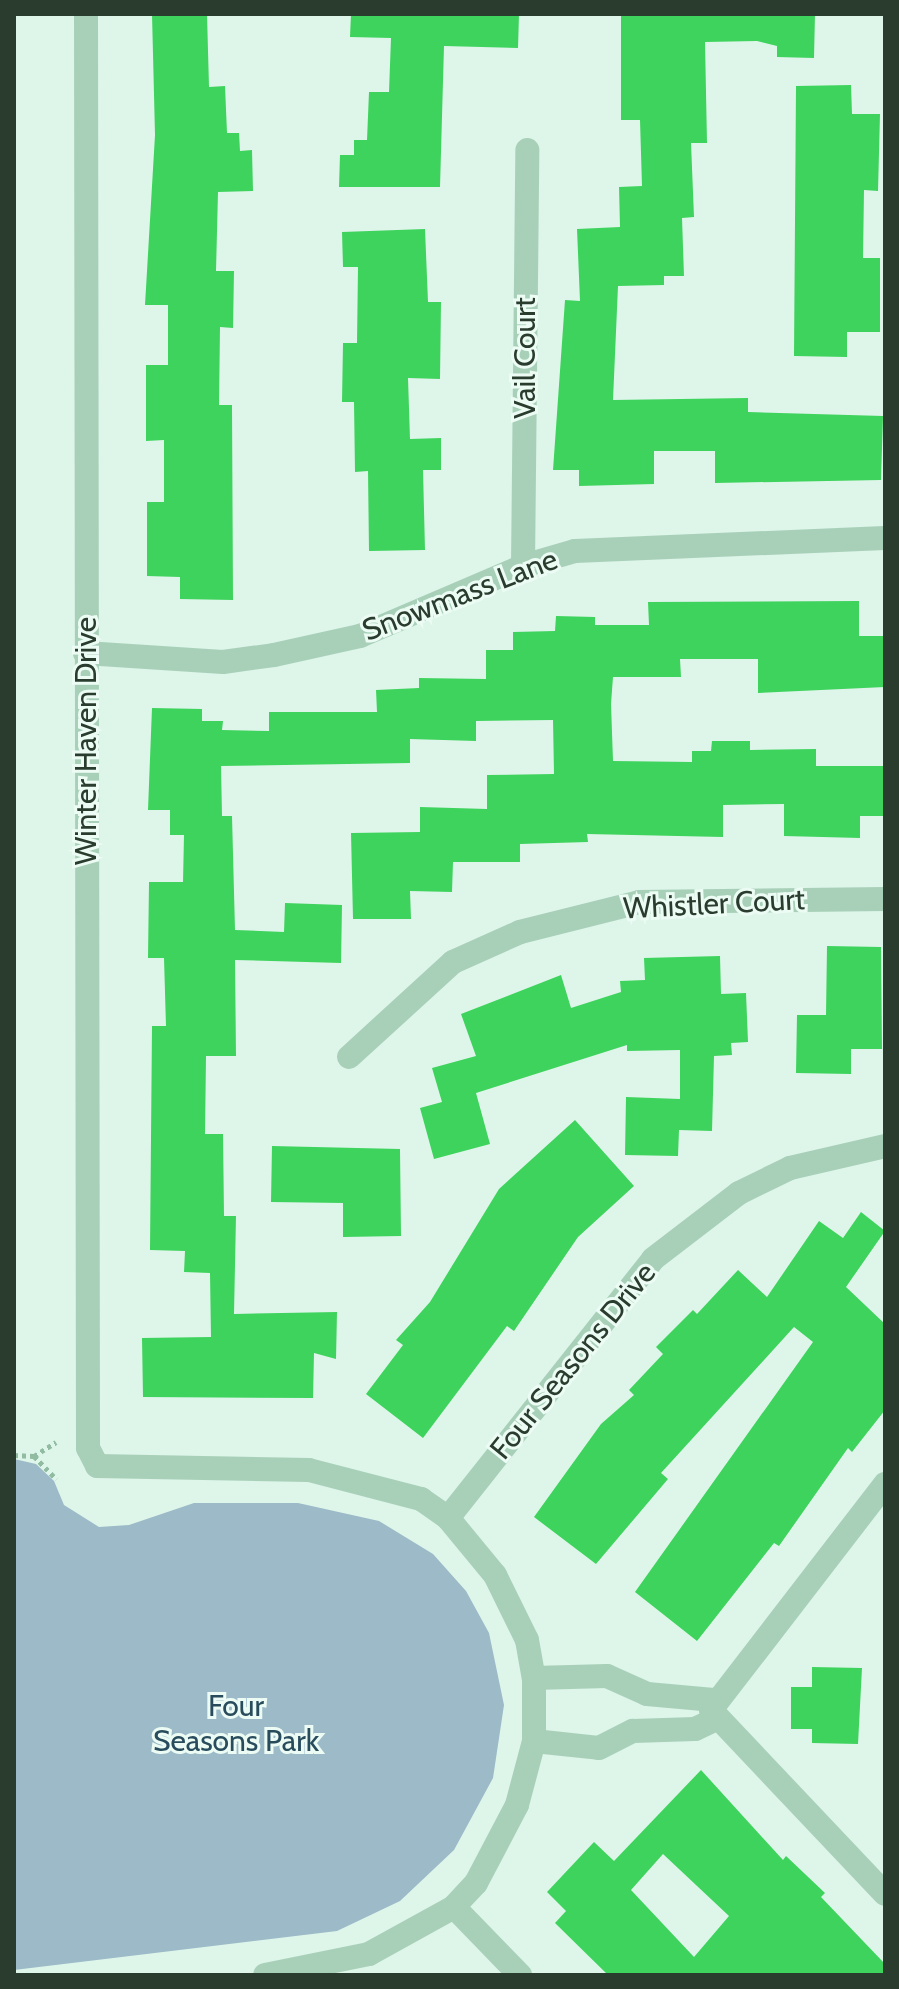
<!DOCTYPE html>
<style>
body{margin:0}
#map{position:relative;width:899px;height:1989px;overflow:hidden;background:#def5ea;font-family:Cabin,sans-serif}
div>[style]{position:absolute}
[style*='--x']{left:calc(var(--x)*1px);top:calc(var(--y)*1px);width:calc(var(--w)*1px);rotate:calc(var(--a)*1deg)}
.green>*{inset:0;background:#9cbac7}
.building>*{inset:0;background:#3ed35c}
.path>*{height:5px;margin-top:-2.5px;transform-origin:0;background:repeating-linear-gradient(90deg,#92bca2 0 4px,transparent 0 8px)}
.minor>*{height:24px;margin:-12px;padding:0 12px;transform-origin:12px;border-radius:12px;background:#a8d0b8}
span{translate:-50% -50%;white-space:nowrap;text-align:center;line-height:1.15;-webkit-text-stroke:6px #ecfcf4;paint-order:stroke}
.street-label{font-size:30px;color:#293c2e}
.park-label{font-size:30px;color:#294c5d}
.frame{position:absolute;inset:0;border:16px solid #293c2e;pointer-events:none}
</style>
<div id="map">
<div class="green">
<i style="clip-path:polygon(14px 1459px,36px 1464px,54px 1481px,64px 1505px,99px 1527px,129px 1525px,194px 1503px,298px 1503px,379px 1521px,433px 1554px,466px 1591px,489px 1633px,504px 1705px,493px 1778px,454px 1850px,400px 1901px,337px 1931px,14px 1970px)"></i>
</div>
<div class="building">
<i style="clip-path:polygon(152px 14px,207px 14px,209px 87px,225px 86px,227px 133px,239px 133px,240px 151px,252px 150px,253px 191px,218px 192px,216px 271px,234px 271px,233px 328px,220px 327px,219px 405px,232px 405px,233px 600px,180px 599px,180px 577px,147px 576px,147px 502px,164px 502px,164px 440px,146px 441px,146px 365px,168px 365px,168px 305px,145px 305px,155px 135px)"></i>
<i style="clip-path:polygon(351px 14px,519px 14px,518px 48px,444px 46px,440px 187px,339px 187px,340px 155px,354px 155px,354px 140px,367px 140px,369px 92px,389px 92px,391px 38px,350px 37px)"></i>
<i style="clip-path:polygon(621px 14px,815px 14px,814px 58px,777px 57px,777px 46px,757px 41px,705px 42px,707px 143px,691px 143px,694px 217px,682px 218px,684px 276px,664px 276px,664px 285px,618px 286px,613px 400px,748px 398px,748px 412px,883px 416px,881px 480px,715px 483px,715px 451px,654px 451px,654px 484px,579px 486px,579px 470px,553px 470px,565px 300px,580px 301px,577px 229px,620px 227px,619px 187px,642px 186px,640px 120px,621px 120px)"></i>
<i style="clip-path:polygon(851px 85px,852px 114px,880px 114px,878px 191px,864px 190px,863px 258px,880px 258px,880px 332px,847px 332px,847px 357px,794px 356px,796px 86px)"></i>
<i style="clip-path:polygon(425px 229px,428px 302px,441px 302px,440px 379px,408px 378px,410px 439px,441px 438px,441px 470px,423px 470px,425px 550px,369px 551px,368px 471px,355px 472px,354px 402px,342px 402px,343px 343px,357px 343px,358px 267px,343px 267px,342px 232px)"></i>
<i style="clip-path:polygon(859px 601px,859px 636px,884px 636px,885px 687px,758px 693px,758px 659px,680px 659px,681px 677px,613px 677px,611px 704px,613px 761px,692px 762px,692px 751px,711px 751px,712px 741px,750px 741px,750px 750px,816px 749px,816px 766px,885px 766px,885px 816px,860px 816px,860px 838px,784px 836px,784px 804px,723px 805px,723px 837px,587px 834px,588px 842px,520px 844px,520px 862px,453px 862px,452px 892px,410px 891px,411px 919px,353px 919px,351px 833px,420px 832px,420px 807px,487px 809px,487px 775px,554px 774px,553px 720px,476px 721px,476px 741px,410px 739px,410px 763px,221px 766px,222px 816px,232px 816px,235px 930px,284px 932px,285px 903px,342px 905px,341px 963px,235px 960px,236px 1056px,206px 1056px,205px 1134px,223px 1134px,224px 1216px,236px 1216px,234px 1314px,337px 1312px,336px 1359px,314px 1353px,313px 1398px,143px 1397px,142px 1338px,211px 1337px,210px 1273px,184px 1272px,185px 1251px,150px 1250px,152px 1026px,166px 1026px,164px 958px,148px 958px,149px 882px,183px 882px,184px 835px,170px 835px,170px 810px,148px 810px,152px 708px,202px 709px,202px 721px,223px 721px,222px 730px,269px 731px,269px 712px,377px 712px,376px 690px,419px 688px,419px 678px,486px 679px,486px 650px,513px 650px,513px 632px,555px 631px,556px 616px,595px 617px,595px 625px,649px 625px,648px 602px)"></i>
<i style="clip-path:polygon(827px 946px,881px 947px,882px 1049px,851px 1049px,851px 1074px,796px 1073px,797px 1015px,826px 1015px)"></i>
<i style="clip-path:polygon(720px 956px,721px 994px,746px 993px,748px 1042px,731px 1043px,732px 1055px,714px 1056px,712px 1131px,679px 1130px,678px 1156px,625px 1155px,626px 1097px,680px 1099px,680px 1050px,627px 1051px,627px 1045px,476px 1093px,490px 1144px,434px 1159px,420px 1108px,442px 1102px,432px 1068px,476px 1056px,461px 1014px,561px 975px,571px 1008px,621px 992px,620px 981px,645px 980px,644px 958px)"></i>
<i style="clip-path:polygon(575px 1120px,634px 1186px,578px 1237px,514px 1331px,507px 1326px,423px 1438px,366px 1394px,403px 1345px,396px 1340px,430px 1302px,499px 1189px)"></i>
<i style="clip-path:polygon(272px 1146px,400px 1149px,401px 1236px,343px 1237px,343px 1203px,271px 1202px)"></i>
<i style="clip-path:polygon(861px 1212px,885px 1231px,846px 1287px,885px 1324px,885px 1410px,852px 1452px,848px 1448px,779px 1546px,774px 1543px,697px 1641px,635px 1592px,813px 1342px,794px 1327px,661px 1473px,668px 1479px,596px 1564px,534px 1517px,601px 1424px,634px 1395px,629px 1390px,663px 1354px,656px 1347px,693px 1310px,697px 1314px,738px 1270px,767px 1297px,819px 1221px,843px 1238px)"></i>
<i style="clip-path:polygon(812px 1667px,862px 1668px,858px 1744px,812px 1743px,812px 1729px,791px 1729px,791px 1687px,812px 1687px)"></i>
<i style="clip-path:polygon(evenodd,701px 1770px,783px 1860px,786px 1856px,825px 1893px,821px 1897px,885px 1964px,885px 1975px,608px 1975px,555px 1923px,566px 1911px,547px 1892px,594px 1842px,614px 1861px,701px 1770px,663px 1854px,729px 1916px,694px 1957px,631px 1890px,663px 1854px)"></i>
</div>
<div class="path">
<i style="--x:14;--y:1455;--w:20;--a:3"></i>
<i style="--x:34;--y:1456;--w:26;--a:-32"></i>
<i style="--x:34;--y:1456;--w:32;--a:46"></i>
</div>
<div class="minor">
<i style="--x:86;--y:14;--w:1434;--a:89.92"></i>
<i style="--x:88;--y:1448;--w:20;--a:63"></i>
<i style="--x:97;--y:1466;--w:212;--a:1.1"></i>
<i style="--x:309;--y:1470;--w:116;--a:14.5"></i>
<i style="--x:421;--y:1499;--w:33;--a:35"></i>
<i style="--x:448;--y:1518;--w:74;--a:50.5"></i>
<i style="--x:495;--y:1575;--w:72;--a:63.8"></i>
<i style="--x:527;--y:1640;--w:39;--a:80"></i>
<i style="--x:534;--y:1678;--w:63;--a:90"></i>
<i style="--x:534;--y:1741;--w:66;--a:104.9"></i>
<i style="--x:517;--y:1805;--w:88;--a:117.7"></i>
<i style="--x:476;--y:1883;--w:33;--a:133"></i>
<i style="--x:454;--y:1907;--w:97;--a:151.1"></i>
<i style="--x:369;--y:1954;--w:106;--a:168.6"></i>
<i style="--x:523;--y:566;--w:416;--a:-89.4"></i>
<i style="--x:85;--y:653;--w:138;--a:3.7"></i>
<i style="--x:223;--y:662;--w:51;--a:-7.8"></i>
<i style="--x:274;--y:655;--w:88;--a:-12.5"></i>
<i style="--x:360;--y:636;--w:177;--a:-23.2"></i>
<i style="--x:523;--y:566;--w:54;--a:-16.1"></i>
<i style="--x:575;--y:551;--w:310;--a:-2.4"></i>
<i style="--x:349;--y:1057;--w:141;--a:-42.4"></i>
<i style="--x:453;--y:962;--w:73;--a:-24.1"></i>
<i style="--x:520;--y:932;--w:123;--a:-14.1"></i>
<i style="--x:639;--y:902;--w:246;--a:-0.7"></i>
<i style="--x:885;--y:1484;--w:285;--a:127.6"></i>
<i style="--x:711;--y:1710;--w:253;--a:46.6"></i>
<i style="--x:448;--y:1518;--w:330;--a:-51.6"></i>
<i style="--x:653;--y:1259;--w:108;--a:-37.5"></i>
<i style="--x:739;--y:1193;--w:57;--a:-26.1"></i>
<i style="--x:790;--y:1168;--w:98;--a:-13"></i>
<i style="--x:534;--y:1678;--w:73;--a:-1.6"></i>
<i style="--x:607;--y:1676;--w:44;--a:24.2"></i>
<i style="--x:647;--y:1694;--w:67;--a:5.1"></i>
<i style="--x:534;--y:1741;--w:65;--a:6.1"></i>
<i style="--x:599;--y:1748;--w:38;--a:-27"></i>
<i style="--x:633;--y:1731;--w:62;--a:-1.8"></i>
<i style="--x:695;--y:1729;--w:21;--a:-25"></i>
<i style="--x:454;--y:1907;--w:95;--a:45.9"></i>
</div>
<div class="street-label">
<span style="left:525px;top:358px;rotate:-90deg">Vail Court</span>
<span style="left:460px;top:595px;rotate:-21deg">Snowmass Lane</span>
<span style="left:86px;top:741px;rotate:-90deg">Winter Haven Drive</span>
<span style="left:714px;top:904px;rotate:-3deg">Whistler Court</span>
<span style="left:573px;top:1361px;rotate:-51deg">Four Seasons Drive</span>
</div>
<div class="park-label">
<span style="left:236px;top:1723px">Four<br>Seasons Park</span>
</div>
<div class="frame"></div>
</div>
